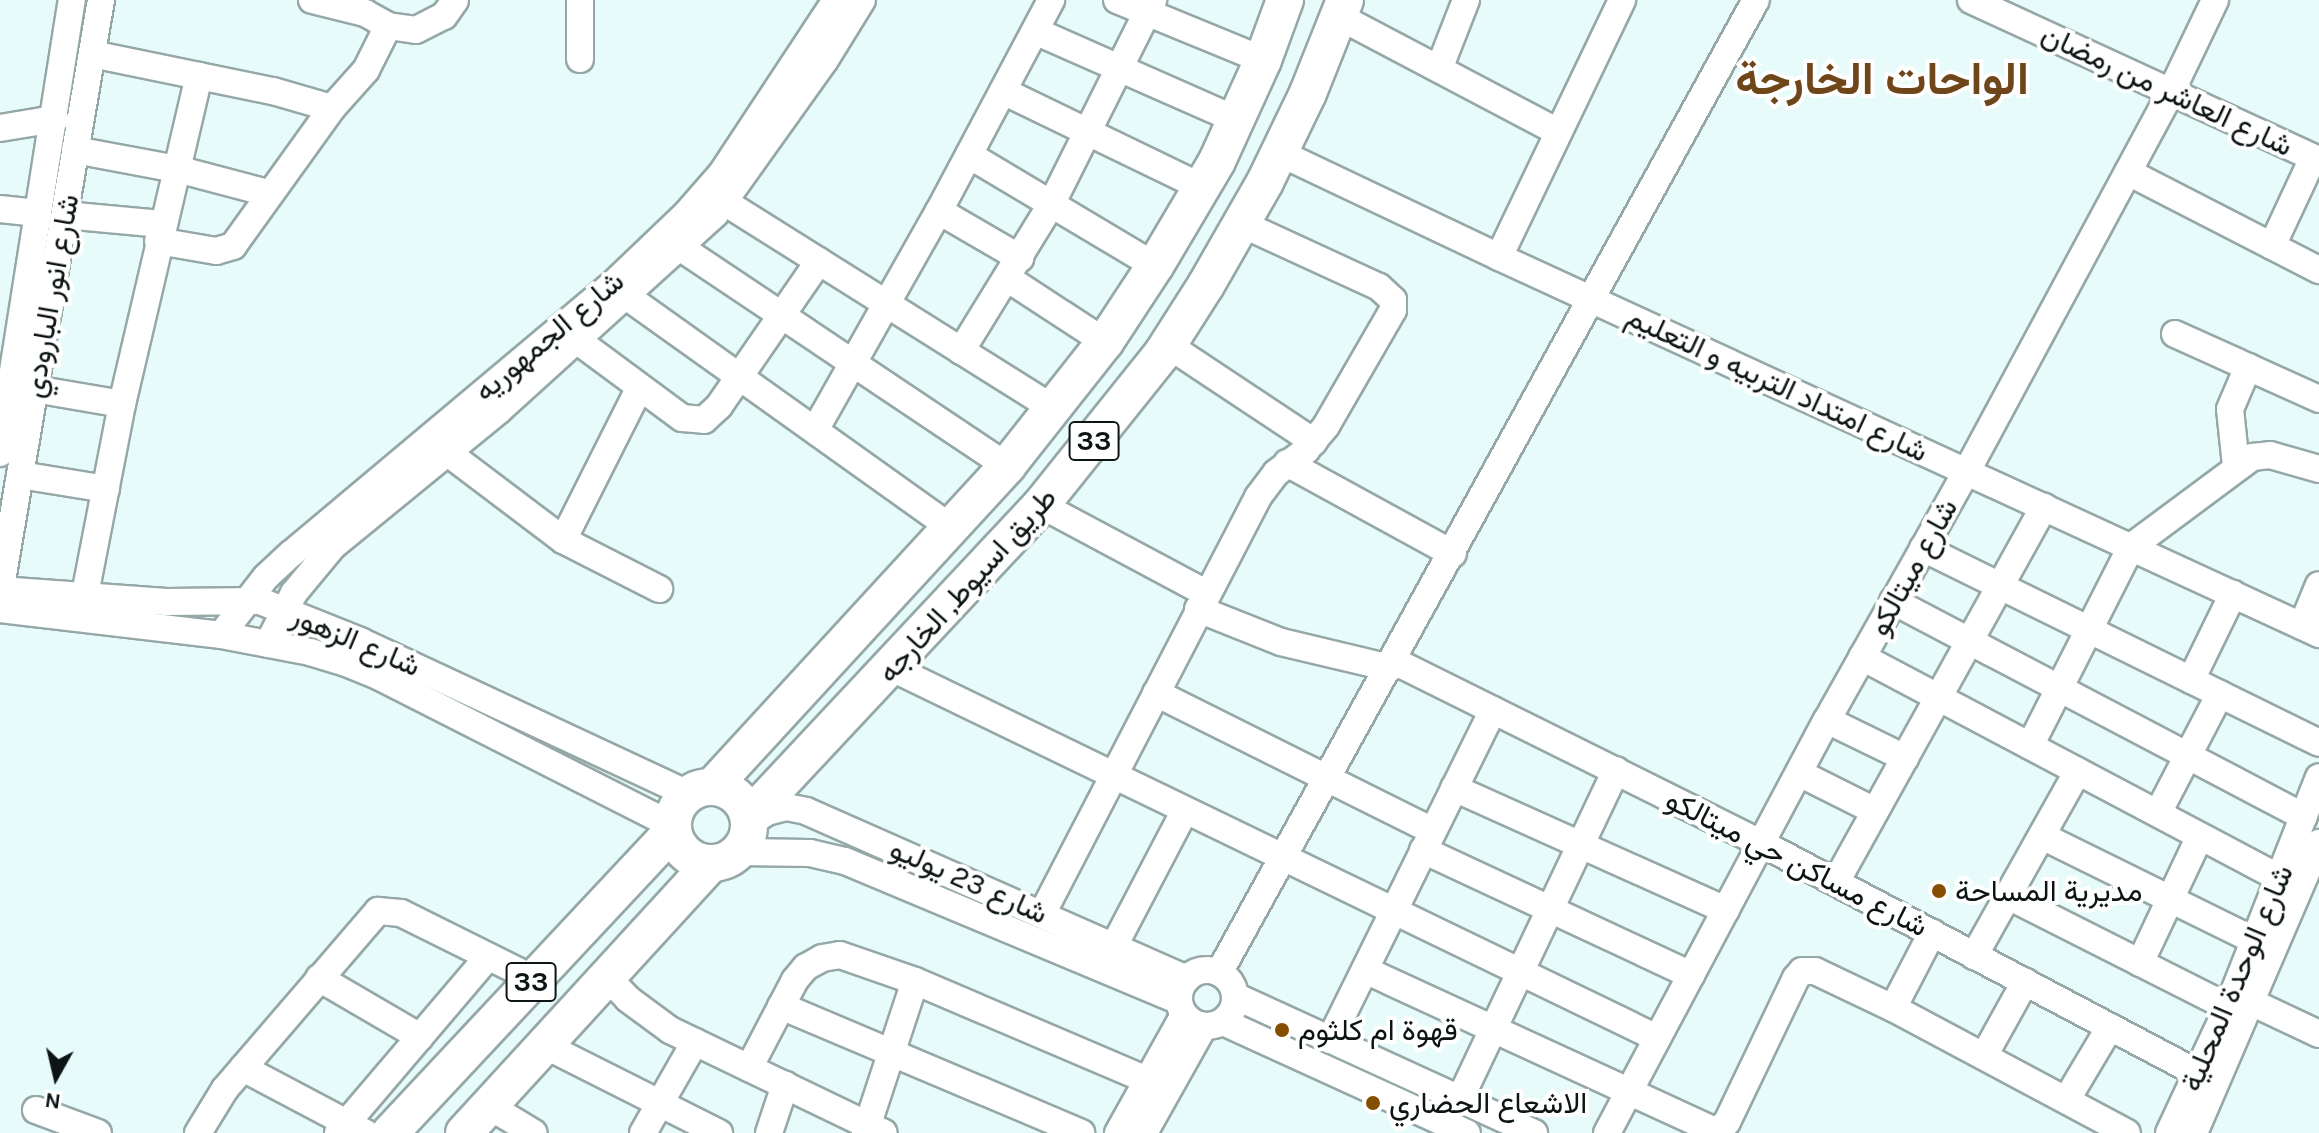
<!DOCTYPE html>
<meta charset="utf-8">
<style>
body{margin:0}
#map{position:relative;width:2319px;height:1133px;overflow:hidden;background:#e7fcfa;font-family:Karla,Vazirmatn,sans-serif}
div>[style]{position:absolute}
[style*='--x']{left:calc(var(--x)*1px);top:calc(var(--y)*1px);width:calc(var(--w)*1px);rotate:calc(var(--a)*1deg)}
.roads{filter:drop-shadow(2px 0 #95a8a7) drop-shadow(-2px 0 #95a8a7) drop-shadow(0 2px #95a8a7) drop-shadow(0 -2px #95a8a7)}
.minor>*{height:26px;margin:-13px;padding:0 13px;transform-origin:13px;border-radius:13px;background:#fff}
.minor>.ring{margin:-13px;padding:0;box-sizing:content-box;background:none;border:26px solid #fff;border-radius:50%}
.highway>*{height:36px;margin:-18px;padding:0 18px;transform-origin:18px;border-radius:18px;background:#fff}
.highway>.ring{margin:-18px;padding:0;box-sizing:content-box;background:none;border:36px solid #fff;border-radius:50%}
.dots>*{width:22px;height:22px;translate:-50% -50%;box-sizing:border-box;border:4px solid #fff;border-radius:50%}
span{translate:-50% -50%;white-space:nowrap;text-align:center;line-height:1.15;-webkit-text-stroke:8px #fff;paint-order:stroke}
.shield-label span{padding:2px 6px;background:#fff;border:2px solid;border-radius:6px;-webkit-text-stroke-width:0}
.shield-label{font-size:28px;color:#0d1414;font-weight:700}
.street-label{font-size:30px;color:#0d1414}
.poi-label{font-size:30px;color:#0d1414}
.left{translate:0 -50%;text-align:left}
.town-label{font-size:46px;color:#6e461a;font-weight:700}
.north{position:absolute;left:16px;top:1037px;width:80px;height:80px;-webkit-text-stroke:6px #fff;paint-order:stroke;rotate:188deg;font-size:22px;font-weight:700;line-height:32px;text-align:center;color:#0d1414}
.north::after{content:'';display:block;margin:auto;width:28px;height:36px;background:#0d1414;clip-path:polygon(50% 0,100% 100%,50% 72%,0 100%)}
</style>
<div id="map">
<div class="roads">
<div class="minor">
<i style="--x:312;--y:0;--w:55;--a:13.8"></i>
<i style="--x:365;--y:13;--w:26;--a:29"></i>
<i style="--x:388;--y:26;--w:28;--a:8"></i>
<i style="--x:416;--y:30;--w:31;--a:-27"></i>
<i style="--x:444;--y:16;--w:19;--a:-55"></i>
<i style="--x:1117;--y:0;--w:158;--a:22.3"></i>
<i style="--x:1971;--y:0;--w:383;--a:24.7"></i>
<i style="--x:1340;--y:17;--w:246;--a:27.8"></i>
<i style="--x:1035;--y:31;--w:221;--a:23.8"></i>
<i style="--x:92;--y:54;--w:185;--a:11.6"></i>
<i style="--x:273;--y:91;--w:61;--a:16.1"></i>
<i style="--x:580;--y:59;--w:59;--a:-90"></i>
<i style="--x:1439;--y:69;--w:74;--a:-68.6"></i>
<i style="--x:1003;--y:91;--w:221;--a:25.8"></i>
<i style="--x:0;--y:128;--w:56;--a:-9.3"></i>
<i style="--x:75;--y:150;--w:104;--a:10.6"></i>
<i style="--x:177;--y:169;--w:94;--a:14.8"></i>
<i style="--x:1280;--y:153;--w:242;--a:25.4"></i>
<i style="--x:1499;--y:257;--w:903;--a:24.69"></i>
<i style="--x:969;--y:155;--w:217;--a:30.8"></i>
<i style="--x:2128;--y:172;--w:215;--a:27.2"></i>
<i style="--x:726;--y:203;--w:387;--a:32.1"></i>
<i style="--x:0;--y:209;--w:38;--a:6"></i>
<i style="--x:939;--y:211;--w:94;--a:30.1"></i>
<i style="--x:65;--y:215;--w:97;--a:5.3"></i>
<i style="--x:158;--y:241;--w:59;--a:9.8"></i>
<i style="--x:216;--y:251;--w:18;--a:-16"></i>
<i style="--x:233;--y:246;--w:170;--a:-54.3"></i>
<i style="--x:332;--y:108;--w:51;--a:-48.2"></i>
<i style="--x:366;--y:70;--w:49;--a:-63.4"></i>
<i style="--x:2272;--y:246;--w:97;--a:-65"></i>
<i style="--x:681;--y:248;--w:392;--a:33.8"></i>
<i style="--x:1499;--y:257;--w:285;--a:-64.4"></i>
<i style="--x:1007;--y:278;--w:117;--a:33.1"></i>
<i style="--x:615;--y:288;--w:413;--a:35.5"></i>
<i style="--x:2175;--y:334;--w:158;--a:24.3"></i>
<i style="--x:578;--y:341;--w:129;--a:36.5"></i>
<i style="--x:682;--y:418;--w:22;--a:5"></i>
<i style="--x:704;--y:420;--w:21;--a:-43"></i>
<i style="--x:719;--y:406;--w:176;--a:-55.4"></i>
<i style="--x:1168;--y:345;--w:175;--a:33.6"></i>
<i style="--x:961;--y:351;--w:174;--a:-58.4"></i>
<i style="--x:1052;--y:203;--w:227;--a:-63.5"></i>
<i style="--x:34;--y:389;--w:89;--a:9.7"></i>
<i style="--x:815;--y:430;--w:252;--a:-60.5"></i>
<i style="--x:939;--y:211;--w:239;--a:-62"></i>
<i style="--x:0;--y:453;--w:459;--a:-81"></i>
<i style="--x:448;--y:453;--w:144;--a:37.1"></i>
<i style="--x:563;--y:540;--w:108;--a:27"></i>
<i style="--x:1287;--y:463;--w:189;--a:28.7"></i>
<i style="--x:2236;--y:466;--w:57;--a:-96"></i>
<i style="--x:2230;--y:409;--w:46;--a:-66.8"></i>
<i style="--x:20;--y:475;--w:87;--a:9.2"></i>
<i style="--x:1041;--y:505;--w:187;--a:28.1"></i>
<i style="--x:563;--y:540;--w:169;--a:-63.3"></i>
<i style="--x:1923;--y:548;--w:441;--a:26.2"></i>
<i style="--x:0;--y:590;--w:167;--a:4.1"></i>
<i style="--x:167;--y:602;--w:93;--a:-0.6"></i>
<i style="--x:260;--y:601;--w:108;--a:21.8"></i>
<i style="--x:360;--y:641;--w:362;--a:25"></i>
<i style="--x:0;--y:592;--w:601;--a:-80.32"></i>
<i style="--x:1893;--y:601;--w:464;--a:27.7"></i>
<i style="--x:0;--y:609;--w:223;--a:6.7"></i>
<i style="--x:221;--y:635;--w:91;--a:10.8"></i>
<i style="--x:310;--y:652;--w:38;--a:17"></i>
<i style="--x:346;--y:663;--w:37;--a:22"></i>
<i style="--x:380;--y:677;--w:327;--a:26.9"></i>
<i style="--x:1198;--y:609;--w:89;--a:21.7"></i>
<i style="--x:1281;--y:642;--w:112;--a:13.4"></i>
<i style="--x:81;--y:615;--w:215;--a:-79"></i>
<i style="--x:122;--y:404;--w:337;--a:-76.8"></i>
<i style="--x:2302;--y:626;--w:44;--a:-67.5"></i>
<i style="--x:221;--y:635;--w:73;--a:-52.2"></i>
<i style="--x:266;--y:577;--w:34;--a:-43"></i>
<i style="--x:291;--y:554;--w:419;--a:-40"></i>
<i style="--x:612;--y:285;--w:104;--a:-43.8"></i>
<i style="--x:687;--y:213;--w:53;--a:-48.8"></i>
<i style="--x:722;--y:173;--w:207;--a:-56.6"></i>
<i style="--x:268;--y:644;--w:57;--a:-63"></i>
<i style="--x:294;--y:593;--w:61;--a:-50.3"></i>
<i style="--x:333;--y:546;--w:215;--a:-39.3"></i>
<i style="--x:499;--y:410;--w:292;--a:-42.2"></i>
<i style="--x:715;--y:214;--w:189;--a:-54.5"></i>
<i style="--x:825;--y:60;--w:70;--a:-58.3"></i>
<i style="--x:1862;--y:657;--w:473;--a:27.9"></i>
<i style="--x:1394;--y:661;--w:410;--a:26.4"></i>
<i style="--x:1761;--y:843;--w:492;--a:27.8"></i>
<i style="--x:892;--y:668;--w:850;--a:25.81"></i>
<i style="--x:2191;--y:680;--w:96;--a:-64"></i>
<i style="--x:1156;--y:693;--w:309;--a:26.5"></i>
<i style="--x:1827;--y:720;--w:87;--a:26"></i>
<i style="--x:2030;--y:746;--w:223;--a:-63.1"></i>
<i style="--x:2131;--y:547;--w:151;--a:-36.6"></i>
<i style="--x:2252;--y:457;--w:18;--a:-6"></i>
<i style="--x:2270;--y:455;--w:51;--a:15.9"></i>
<i style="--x:1799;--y:773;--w:85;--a:26.6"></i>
<i style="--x:1454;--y:788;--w:298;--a:24.2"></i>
<i style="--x:2158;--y:813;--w:134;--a:-62.5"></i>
<i style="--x:750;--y:823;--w:20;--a:-33"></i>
<i style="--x:767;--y:812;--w:20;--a:-15"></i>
<i style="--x:786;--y:807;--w:20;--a:11"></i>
<i style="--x:806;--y:811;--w:416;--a:23.8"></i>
<i style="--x:2042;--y:836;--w:237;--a:26.2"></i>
<i style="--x:1423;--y:850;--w:296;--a:25"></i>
<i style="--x:739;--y:852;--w:71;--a:0.8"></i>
<i style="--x:810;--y:853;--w:36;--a:13"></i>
<i style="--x:845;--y:861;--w:362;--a:22.7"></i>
<i style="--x:1836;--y:882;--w:429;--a:-61"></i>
<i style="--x:2008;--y:896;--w:246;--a:26.8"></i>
<i style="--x:1042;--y:914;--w:470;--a:-62.6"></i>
<i style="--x:1258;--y:497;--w:30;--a:-53"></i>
<i style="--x:1276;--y:473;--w:38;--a:-37"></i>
<i style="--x:1306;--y:450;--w:31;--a:-50"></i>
<i style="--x:1326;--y:426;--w:134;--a:-60"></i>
<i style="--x:1393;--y:310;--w:10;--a:-90"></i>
<i style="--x:1393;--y:300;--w:19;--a:-137"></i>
<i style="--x:1379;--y:287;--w:151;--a:-155.3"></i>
<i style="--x:1114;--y:946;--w:151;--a:-62.4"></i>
<i style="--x:1974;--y:956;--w:212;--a:-60.7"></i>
<i style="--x:2140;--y:963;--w:140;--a:-64.7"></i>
<i style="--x:1365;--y:970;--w:383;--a:24.7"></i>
<i style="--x:1713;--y:1130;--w:6;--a:0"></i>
<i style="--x:1719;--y:1130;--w:11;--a:-45"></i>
<i style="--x:1727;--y:1122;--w:160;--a:-64.4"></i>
<i style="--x:1796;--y:978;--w:9;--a:-49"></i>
<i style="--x:1802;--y:971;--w:13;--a:0"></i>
<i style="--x:1815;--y:971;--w:86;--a:25.4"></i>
<i style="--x:1893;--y:1008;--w:265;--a:28.1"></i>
<i class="ring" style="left:1179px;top:970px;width:30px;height:30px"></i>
<i style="--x:1219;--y:973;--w:1111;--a:-61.11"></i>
<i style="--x:607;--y:977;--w:30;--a:46"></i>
<i style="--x:628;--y:999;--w:52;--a:36.4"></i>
<i style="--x:670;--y:1030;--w:237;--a:25.7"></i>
<i style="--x:319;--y:978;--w:117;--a:30.3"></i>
<i style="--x:1235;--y:996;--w:329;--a:24.6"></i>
<i style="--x:2251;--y:1002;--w:75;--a:25.2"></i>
<i style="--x:781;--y:1006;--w:326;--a:22.9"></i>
<i style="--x:1893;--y:1008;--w:85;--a:-62.5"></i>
<i style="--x:1223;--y:1022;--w:268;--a:24.5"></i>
<i style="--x:1330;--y:1040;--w:368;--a:-63.7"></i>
<i style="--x:544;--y:1045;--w:196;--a:26.7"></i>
<i style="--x:1984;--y:1056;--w:85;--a:-61"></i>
<i style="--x:243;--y:1068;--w:139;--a:27.9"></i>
<i style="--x:749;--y:1068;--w:99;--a:-62.4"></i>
<i style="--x:795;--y:980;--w:17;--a:-50"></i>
<i style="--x:806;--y:967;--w:18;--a:-29"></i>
<i style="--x:822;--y:958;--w:18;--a:-9"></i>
<i style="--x:840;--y:955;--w:79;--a:19.1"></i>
<i style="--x:915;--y:981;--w:252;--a:23.1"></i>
<i style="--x:1460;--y:1099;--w:364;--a:-64.6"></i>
<i style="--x:2067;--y:1099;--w:84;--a:-59.2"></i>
<i style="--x:489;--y:1106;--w:52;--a:31"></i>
<i style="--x:36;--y:1110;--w:66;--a:20.4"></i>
<i style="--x:198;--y:1133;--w:52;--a:-58.5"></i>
<i style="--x:225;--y:1089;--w:235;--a:-49.3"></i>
<i style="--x:378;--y:911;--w:23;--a:5"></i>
<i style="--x:401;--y:913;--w:148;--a:26.4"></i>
<i style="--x:338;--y:1133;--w:231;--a:-49.6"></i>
<i style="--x:643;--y:1133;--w:105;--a:-60.3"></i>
<i style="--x:769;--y:1133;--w:51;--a:-71.6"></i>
<i style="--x:865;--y:1133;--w:160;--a:-71.8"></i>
<i style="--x:1118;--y:1133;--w:135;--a:-60.8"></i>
<i style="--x:1144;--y:1133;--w:123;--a:-60.7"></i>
<i style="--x:1607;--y:1133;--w:468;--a:-62"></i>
<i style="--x:1827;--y:720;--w:286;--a:-60.7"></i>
<i style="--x:1967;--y:471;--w:430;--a:-61.7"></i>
<i style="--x:2171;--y:92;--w:102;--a:-64.4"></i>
<i style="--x:2169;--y:1133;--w:139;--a:-64.9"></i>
<i style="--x:2228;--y:1007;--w:247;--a:-68.4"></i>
<i style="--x:2194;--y:1133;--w:316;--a:-66.7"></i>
</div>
<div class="highway">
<i style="--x:713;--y:786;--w:435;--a:-47.4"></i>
<i style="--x:1007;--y:466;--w:158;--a:-51.7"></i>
<i style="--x:1105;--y:342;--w:91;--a:-56.7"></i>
<i style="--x:1155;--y:266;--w:122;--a:-59.4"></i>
<i style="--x:1217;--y:161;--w:111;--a:-65.5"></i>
<i style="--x:1263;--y:60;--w:64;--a:-69.9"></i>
<i class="ring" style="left:673px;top:787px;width:40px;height:40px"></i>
<i style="--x:749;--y:817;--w:427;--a:-46.9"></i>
<i style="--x:1041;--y:505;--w:193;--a:-51.3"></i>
<i style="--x:1162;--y:354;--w:82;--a:-57.5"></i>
<i style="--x:1206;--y:285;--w:119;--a:-60.2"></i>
<i style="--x:1265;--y:182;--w:99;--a:-64.2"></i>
<i style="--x:1308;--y:93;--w:100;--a:-68.3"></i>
<i style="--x:390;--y:1133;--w:414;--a:-46.9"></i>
<i style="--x:464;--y:1133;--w:366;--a:-47.5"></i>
</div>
</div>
<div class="dots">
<i style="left:1939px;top:891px;background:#864e00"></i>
<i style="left:1282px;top:1030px;background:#864e00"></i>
<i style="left:1373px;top:1103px;background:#864e00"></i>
</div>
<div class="shield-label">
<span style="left:1094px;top:441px">33</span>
<span style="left:531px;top:982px">33</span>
</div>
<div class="street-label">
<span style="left:2167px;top:90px;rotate:25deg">شارع العاشر من رمضان</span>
<span style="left:51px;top:296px;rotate:-80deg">شارع انور البارودي</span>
<span style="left:549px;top:336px;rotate:-40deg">شارع الجمهوريه</span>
<span style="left:1777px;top:384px;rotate:25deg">شارع امتداد التربيه و التعليم</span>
<span style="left:1913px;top:567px;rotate:-61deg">شارع ميتالكو</span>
<span style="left:967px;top:585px;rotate:-48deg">طريق اسيوط, الخارجه</span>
<span style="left:356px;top:641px;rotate:23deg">شارع الزهور</span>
<span style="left:1797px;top:863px;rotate:27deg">شارع مساكن حي ميتالكو</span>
<span style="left:969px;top:881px;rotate:24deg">شارع 23 يوليو</span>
<span style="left:2237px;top:978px;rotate:-67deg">شارع الوحدة المحلية</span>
</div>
<div class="poi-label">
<span class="left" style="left:1955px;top:891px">مديرية المساحة</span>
<span class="left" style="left:1298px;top:1030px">قهوة ام كلثوم</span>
<span class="left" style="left:1389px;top:1103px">الاشعاع الحضاري</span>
</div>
<div class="town-label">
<span style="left:1882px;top:79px">الواحات الخارجة</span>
</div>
<div class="north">N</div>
</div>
